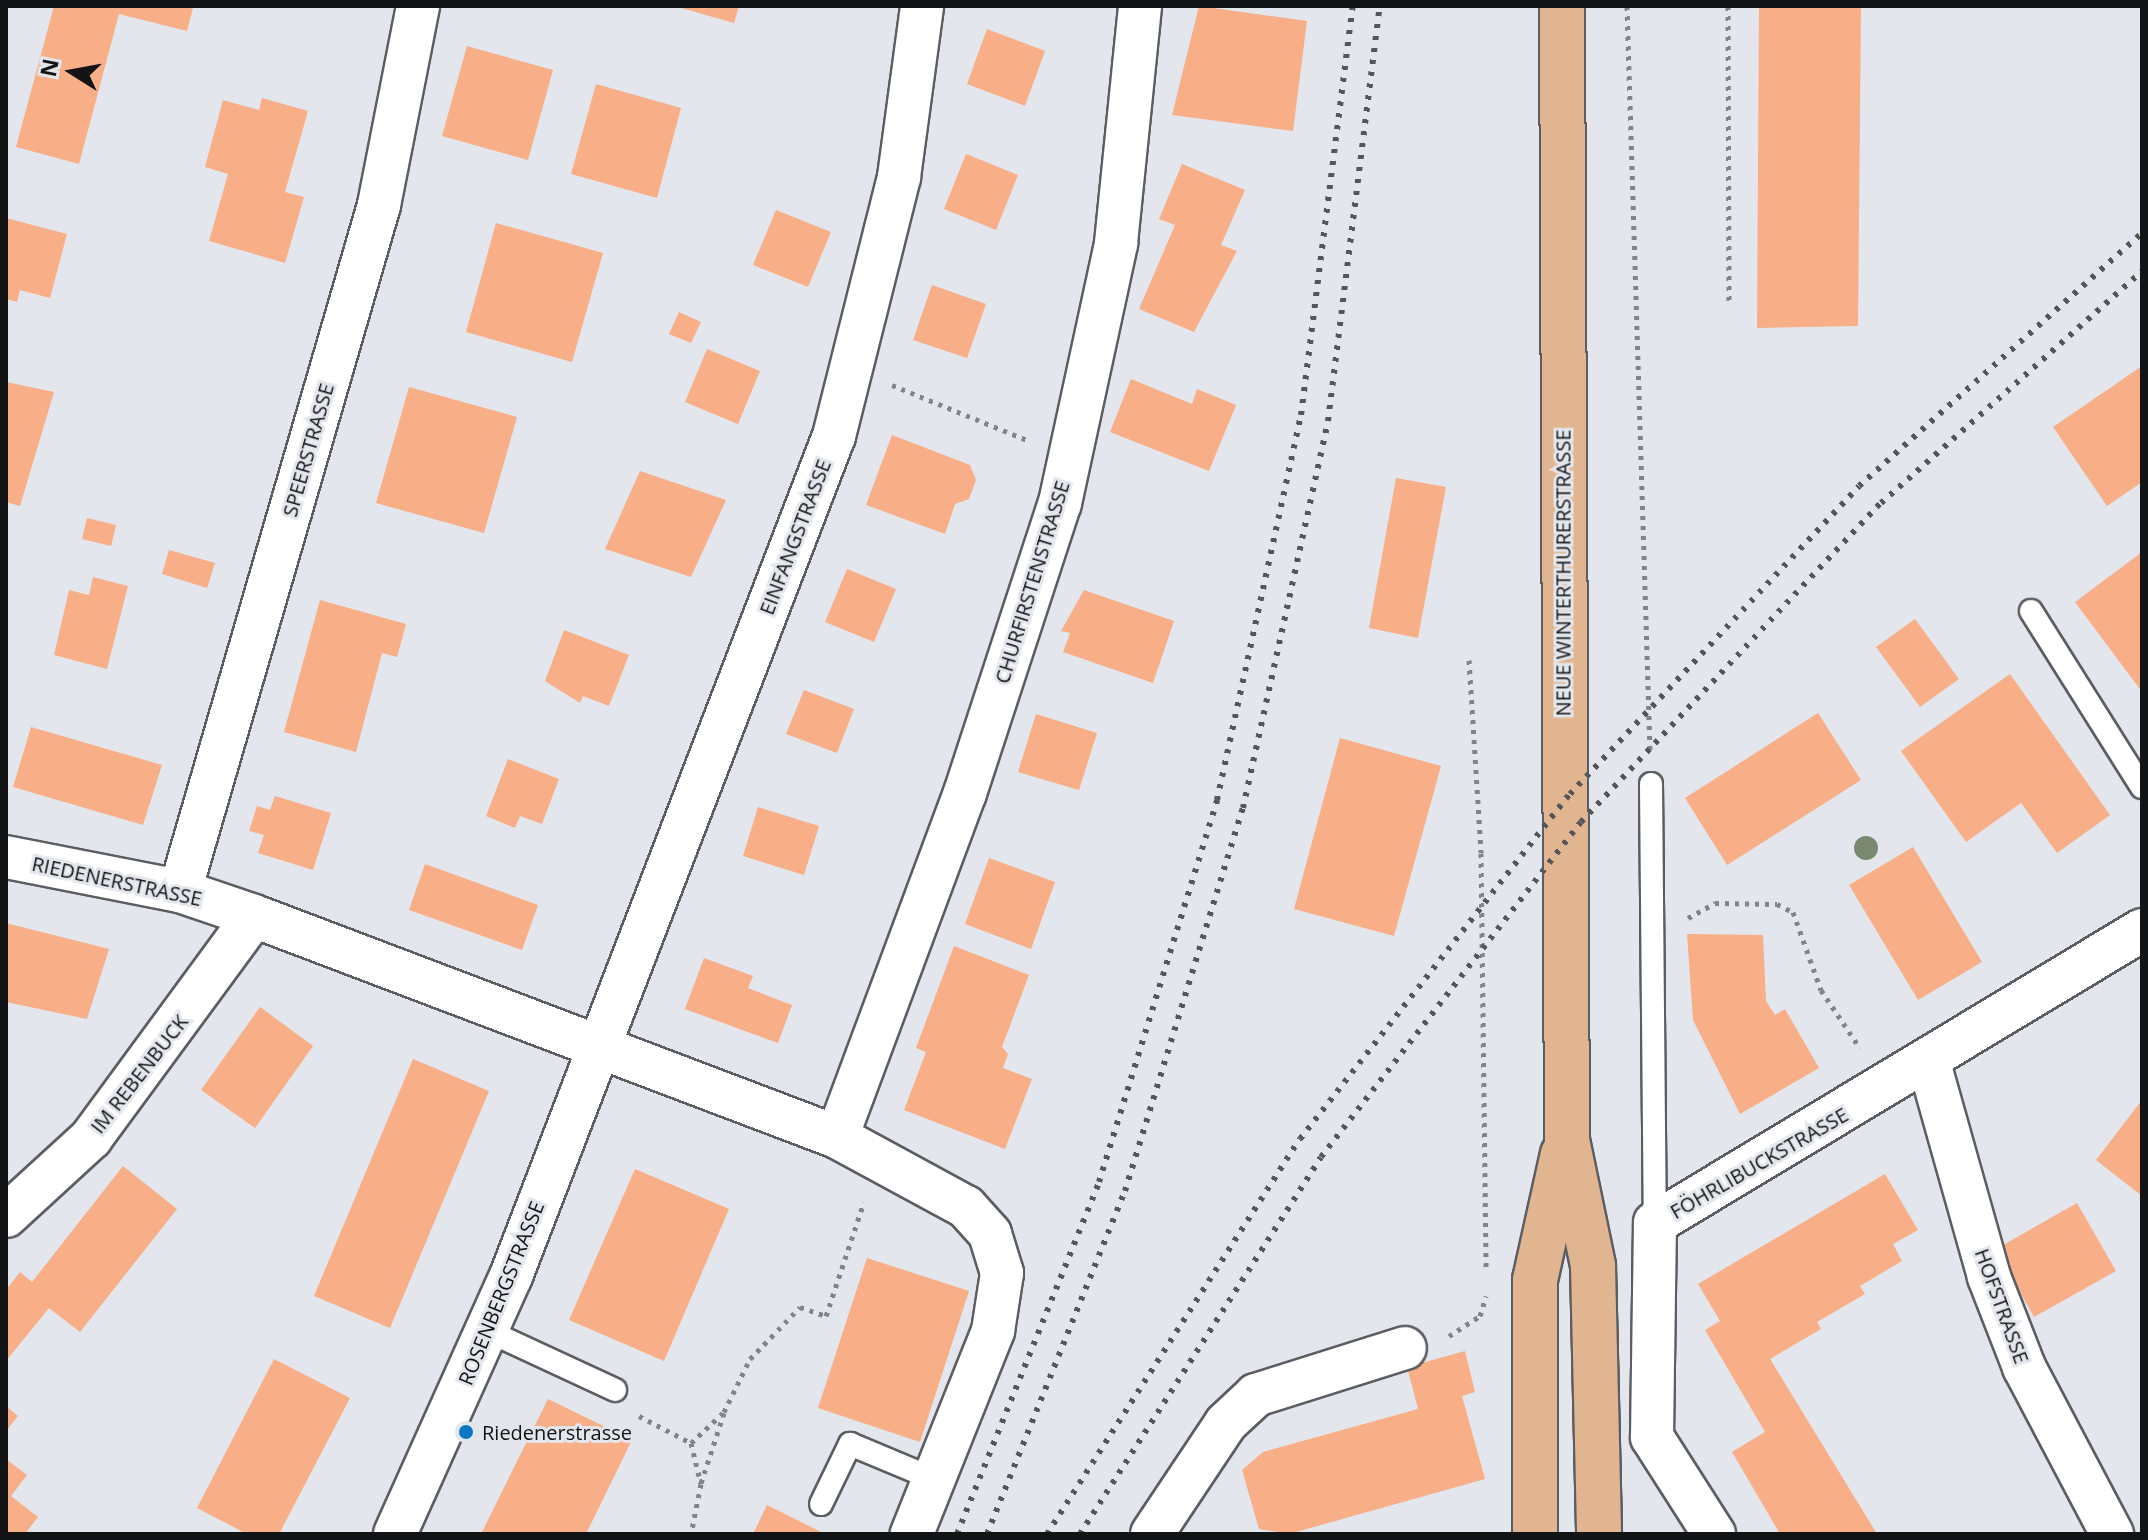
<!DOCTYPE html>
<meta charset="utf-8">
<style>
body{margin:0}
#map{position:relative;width:2148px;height:1540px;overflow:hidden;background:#e3e6ec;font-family:"Open Sans",sans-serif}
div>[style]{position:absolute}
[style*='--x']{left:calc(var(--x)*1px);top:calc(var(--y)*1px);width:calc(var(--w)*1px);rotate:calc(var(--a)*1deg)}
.building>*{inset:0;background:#f8ae86}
.path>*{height:5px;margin-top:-2.5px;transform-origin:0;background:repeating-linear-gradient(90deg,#828489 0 4px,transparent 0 10px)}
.roads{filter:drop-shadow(2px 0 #5b5d62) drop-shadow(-2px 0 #5b5d62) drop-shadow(0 2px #5b5d62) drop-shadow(0 -2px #5b5d62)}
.service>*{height:22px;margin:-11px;padding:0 11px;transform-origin:11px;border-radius:11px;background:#fff}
.minor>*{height:42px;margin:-21px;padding:0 21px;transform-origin:21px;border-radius:21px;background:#fff}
.primary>*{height:44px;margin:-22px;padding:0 22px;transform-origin:22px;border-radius:22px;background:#e1b590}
.rail>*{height:6px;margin-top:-3px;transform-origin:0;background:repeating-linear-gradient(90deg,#545659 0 4px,transparent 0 12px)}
.trees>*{width:24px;height:24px;margin:-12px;border-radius:50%;background:#7a8870}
.dots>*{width:22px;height:22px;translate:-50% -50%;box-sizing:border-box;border:4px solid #e3e6ec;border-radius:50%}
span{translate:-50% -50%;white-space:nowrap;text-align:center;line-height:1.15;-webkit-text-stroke:6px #e3e6ec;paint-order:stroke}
.street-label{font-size:20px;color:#131416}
.poi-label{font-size:20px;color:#131416}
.left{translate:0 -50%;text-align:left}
.frame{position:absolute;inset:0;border:8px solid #131416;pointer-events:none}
.north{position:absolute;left:32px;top:32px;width:80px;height:80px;-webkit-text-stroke:6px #e3e6ec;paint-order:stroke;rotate:281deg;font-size:22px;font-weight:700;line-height:32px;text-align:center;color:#131416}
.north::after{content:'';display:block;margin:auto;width:28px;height:36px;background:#131416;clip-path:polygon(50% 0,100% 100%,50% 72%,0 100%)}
</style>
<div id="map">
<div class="building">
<i style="clip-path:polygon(54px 6px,193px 8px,187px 31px,119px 14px,79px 164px,16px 147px)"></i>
<i style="clip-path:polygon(674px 6px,739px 6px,734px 23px)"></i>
<i style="clip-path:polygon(1199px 6px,1307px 21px,1293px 131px,1172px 115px)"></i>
<i style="clip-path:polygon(1759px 6px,1861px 6px,1858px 326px,1757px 328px)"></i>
<i style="clip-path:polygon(987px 29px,1045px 51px,1025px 106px,967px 84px)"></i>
<i style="clip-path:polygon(467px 46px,553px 70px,528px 160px,442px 136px)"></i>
<i style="clip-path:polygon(596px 84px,681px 108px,657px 198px,571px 174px)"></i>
<i style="clip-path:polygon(262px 98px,308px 111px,285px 192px,304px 197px,285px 263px,209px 241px,228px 174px,205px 167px,223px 100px,259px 110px)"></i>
<i style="clip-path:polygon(966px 154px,1018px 175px,996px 230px,944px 209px)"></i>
<i style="clip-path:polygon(1182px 164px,1245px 190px,1221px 245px,1237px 251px,1194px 332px,1139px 309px,1175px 225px,1159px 219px)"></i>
<i style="clip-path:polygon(776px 210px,831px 232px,808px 287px,753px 265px)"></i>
<i style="clip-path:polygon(6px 218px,67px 234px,50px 298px,20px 290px,17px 302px,6px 299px)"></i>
<i style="clip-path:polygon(496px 223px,603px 253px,572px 362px,466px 332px)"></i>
<i style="clip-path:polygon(932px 285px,986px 304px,967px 358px,913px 340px)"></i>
<i style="clip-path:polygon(679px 312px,701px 322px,691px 343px,669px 334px)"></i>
<i style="clip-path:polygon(707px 349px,760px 371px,738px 424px,685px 402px)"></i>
<i style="clip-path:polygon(2142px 366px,2142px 482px,2107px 506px,2053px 427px)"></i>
<i style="clip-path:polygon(1131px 379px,1192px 404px,1197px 389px,1236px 405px,1209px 471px,1110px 432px)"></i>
<i style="clip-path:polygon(6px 382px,54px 392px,20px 506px,6px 502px)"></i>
<i style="clip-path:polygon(409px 387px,517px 417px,484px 533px,376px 503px)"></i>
<i style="clip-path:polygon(892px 435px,970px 465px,976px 480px,969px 499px,955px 504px,945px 534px,866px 505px)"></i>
<i style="clip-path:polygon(640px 471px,726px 500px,691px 577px,605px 549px)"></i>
<i style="clip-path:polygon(1396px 478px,1446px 487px,1418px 638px,1369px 628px)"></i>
<i style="clip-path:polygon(87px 518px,116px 525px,111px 546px,82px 539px)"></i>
<i style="clip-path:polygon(169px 550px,215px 563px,207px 588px,162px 574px)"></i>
<i style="clip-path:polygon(2142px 552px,2142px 692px,2075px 602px)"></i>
<i style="clip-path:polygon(847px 569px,896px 589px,874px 642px,825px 622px)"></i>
<i style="clip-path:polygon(93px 577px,128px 586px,107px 669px,54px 655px,69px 590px,89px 595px)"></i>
<i style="clip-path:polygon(1084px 590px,1174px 621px,1153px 683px,1063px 652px,1070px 633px,1061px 631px)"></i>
<i style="clip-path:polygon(320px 600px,406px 624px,397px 657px,382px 653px,356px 752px,284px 732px)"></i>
<i style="clip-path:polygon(1915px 619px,1959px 679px,1920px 707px,1876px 647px)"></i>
<i style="clip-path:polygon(564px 630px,629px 655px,609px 706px,583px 696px,580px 703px,545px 681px)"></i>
<i style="clip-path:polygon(2010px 674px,2110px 815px,2057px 853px,2021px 803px,1966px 842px,1901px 751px)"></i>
<i style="clip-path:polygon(804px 690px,854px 709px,837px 753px,786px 734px)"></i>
<i style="clip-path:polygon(1818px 713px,1861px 780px,1727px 865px,1685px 798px)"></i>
<i style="clip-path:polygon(1036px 714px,1097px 733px,1079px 790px,1018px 772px)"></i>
<i style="clip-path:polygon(31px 727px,162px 765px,143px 825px,13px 787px)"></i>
<i style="clip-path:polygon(1340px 738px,1441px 766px,1394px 936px,1294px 909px)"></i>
<i style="clip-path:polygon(508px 759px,559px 779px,542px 824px,520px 816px,515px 828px,486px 816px)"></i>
<i style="clip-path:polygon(275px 796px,331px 813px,313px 870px,258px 853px,264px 835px,249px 831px,257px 806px,270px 810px)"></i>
<i style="clip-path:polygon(758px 807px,819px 826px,804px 875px,743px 856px)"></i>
<i style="clip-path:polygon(1913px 847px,1982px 962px,1918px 1000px,1849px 885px)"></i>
<i style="clip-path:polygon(989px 858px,1055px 882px,1031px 949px,965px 924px)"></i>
<i style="clip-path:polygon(425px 864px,538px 905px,522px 950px,409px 910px)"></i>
<i style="clip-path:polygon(6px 923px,109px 949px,87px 1019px,6px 1002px)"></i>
<i style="clip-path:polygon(1687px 934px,1763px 935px,1766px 1001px,1775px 1015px,1785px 1009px,1819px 1068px,1740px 1114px,1693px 1020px)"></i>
<i style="clip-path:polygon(954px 946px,1029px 975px,1002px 1047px,1008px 1054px,1003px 1068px,1032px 1079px,1005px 1149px,904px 1110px,926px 1052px,916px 1048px)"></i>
<i style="clip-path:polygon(704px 958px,753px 976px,748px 988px,792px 1005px,778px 1043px,685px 1009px)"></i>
<i style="clip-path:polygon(260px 1007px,313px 1046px,255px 1128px,201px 1090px)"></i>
<i style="clip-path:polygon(413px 1059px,489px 1091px,390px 1328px,314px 1296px)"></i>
<i style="clip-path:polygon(2142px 1100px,2142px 1196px,2096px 1160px)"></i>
<i style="clip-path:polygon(123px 1166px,177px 1209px,80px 1332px,49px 1308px,6px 1361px,6px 1290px,20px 1272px,32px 1282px)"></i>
<i style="clip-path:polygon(635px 1169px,729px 1209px,664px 1361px,569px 1320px)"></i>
<i style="clip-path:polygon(1885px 1174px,1918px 1230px,1893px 1244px,1902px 1261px,1860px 1286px,1865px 1294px,1817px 1322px,1821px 1329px,1770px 1359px,1877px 1534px,1780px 1534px,1732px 1452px,1765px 1432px,1705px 1330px,1720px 1321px,1698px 1284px)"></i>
<i style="clip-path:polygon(2077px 1203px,2116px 1271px,2034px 1317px,1996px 1249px)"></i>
<i style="clip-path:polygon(867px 1258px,969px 1291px,920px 1442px,818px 1408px)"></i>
<i style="clip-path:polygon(1465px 1351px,1475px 1392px,1462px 1396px,1485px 1479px,1289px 1534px,1259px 1529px,1242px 1470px,1263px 1452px,1418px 1409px,1407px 1367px)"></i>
<i style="clip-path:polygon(274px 1359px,350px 1398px,279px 1534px,247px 1534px,197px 1508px)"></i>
<i style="clip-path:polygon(548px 1399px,632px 1440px,586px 1534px,481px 1534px)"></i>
<i style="clip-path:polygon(6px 1406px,18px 1416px,6px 1431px)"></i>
<i style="clip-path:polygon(6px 1459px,27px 1475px,11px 1496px,38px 1517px,25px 1534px,6px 1534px)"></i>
<i style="clip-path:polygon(767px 1505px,825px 1534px,753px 1534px)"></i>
</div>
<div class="path">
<i style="--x:1627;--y:6;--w:745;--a:88.23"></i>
<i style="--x:1728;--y:6;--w:297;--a:89.8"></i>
<i style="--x:892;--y:385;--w:146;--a:22.2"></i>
<i style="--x:1469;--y:660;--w:193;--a:86.4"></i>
<i style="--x:1481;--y:853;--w:418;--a:89.3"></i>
<i style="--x:1688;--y:918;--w:31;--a:-29"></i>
<i style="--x:1715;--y:903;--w:62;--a:0.9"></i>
<i style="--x:1777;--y:904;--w:18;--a:27"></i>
<i style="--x:1793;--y:912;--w:83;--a:70.3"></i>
<i style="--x:1821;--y:990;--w:70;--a:56.1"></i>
<i style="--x:1449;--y:1336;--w:37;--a:-33"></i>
<i style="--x:1480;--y:1316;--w:21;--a:-73"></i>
<i style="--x:639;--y:1416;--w:59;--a:27.4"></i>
<i style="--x:691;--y:1443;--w:42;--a:76.3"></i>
<i style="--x:701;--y:1484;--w:51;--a:101.3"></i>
<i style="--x:691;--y:1443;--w:45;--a:-43.2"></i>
<i style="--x:724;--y:1412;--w:59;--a:-63.9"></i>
<i style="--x:750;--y:1359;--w:72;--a:-46.1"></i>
<i style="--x:800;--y:1307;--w:28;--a:19"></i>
<i style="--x:826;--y:1316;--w:120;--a:-71.6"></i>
<i style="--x:701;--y:1483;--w:74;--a:-71.8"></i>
</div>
<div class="roads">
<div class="service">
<i style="--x:2031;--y:611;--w:208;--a:57.8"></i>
<i style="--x:1651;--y:784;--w:439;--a:89.5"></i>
<i style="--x:488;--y:1331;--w:140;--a:24.9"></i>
<i style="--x:821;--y:1504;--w:67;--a:-64.2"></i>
<i style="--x:850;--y:1444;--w:93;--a:22.7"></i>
</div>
<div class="minor">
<i style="--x:6;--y:857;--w:177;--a:11.1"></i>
<i style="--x:180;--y:891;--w:78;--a:18.7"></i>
<i style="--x:254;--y:916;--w:623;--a:20.76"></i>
<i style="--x:837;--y:1137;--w:147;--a:28.5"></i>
<i style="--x:966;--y:1207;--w:36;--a:48"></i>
<i style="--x:990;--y:1234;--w:41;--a:72.9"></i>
<i style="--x:1002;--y:1273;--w:59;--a:98.8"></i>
<i style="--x:993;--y:1331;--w:219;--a:111.8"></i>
<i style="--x:180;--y:891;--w:714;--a:-73.82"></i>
<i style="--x:379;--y:205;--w:203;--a:-78.9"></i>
<i style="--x:1929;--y:1063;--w:222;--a:74.3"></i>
<i style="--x:1989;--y:1277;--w:97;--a:68.7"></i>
<i style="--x:2024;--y:1367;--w:189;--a:62.2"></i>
<i style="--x:837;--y:1137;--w:367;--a:-69.6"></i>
<i style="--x:965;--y:793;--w:305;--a:-71.9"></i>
<i style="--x:1060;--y:503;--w:266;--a:-77.8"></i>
<i style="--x:1116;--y:243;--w:238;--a:-84.2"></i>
<i style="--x:6;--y:1216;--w:115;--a:-42.5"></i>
<i style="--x:91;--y:1138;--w:275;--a:-53.7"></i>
<i style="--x:395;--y:1534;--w:283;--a:-65.8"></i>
<i style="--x:511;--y:1276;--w:900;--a:-68.97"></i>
<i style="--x:834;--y:436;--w:267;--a:-75.9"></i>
<i style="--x:899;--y:177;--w:173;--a:-82.3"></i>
<i style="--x:1152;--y:1534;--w:133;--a:-56.3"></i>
<i style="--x:1226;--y:1423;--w:41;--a:-43"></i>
<i style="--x:1256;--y:1395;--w:156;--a:-17.5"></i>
<i style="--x:1714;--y:1534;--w:115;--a:-122.6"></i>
<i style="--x:1652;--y:1437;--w:214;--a:-89.2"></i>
<i style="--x:1655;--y:1223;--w:568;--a:-31.03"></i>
</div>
<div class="primary">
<i style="--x:1562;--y:6;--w:1134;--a:89.75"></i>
<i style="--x:1567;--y:1140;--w:129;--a:78.3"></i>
<i style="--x:1593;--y:1266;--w:268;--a:88.7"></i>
<i style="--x:1535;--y:1534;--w:254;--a:-90"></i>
<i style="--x:1535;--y:1280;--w:129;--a:-77.5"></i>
</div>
</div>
<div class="rail">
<i style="--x:957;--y:1534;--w:380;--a:-68"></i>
<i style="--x:1099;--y:1182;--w:400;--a:-72.8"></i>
<i style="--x:1217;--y:800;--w:394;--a:-77.7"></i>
<i style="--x:1301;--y:415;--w:412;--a:-82.8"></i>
<i style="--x:987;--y:1534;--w:370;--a:-68.1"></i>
<i style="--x:1125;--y:1191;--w:401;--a:-72.9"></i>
<i style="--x:1243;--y:808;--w:396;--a:-77.6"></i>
<i style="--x:1328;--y:421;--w:418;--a:-82.9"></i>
<i style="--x:1047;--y:1534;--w:469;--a:-57.4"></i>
<i style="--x:1300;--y:1139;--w:438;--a:-52"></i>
<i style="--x:1570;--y:794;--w:422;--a:-46.8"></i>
<i style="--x:1859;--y:486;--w:380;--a:-41.8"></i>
<i style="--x:1080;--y:1534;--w:447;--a:-57.4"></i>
<i style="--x:1321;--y:1157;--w:424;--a:-52.2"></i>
<i style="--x:1581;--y:822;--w:438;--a:-46.8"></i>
<i style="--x:1881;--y:503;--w:349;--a:-41.6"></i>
</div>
<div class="trees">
<i style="left:1866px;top:848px"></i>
</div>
<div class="dots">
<i style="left:466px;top:1432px;background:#0c78c2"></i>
</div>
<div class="street-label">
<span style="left:308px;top:450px;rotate:-74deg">SPEERSTRASSE</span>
<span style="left:795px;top:537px;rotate:-69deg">EINFANGSTRASSE</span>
<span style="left:1563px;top:573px;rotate:-90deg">NEUE WINTERTHURERSTRASSE</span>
<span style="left:1032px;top:582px;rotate:-73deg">CHURFIRSTENSTRASSE</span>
<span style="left:117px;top:881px;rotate:12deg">RIEDENERSTRASSE</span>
<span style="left:139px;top:1074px;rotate:-52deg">IM REBENBUCK</span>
<span style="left:1759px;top:1163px;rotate:-30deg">FÖHRLIBUCKSTRASSE</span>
<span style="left:501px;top:1293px;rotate:-68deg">ROSENBERGSTRASSE</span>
<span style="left:2002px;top:1306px;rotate:70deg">HOFSTRASSE</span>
</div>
<div class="poi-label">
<span class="left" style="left:482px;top:1432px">Riedenerstrasse</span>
</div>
<div class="frame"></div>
<div class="north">N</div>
</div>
